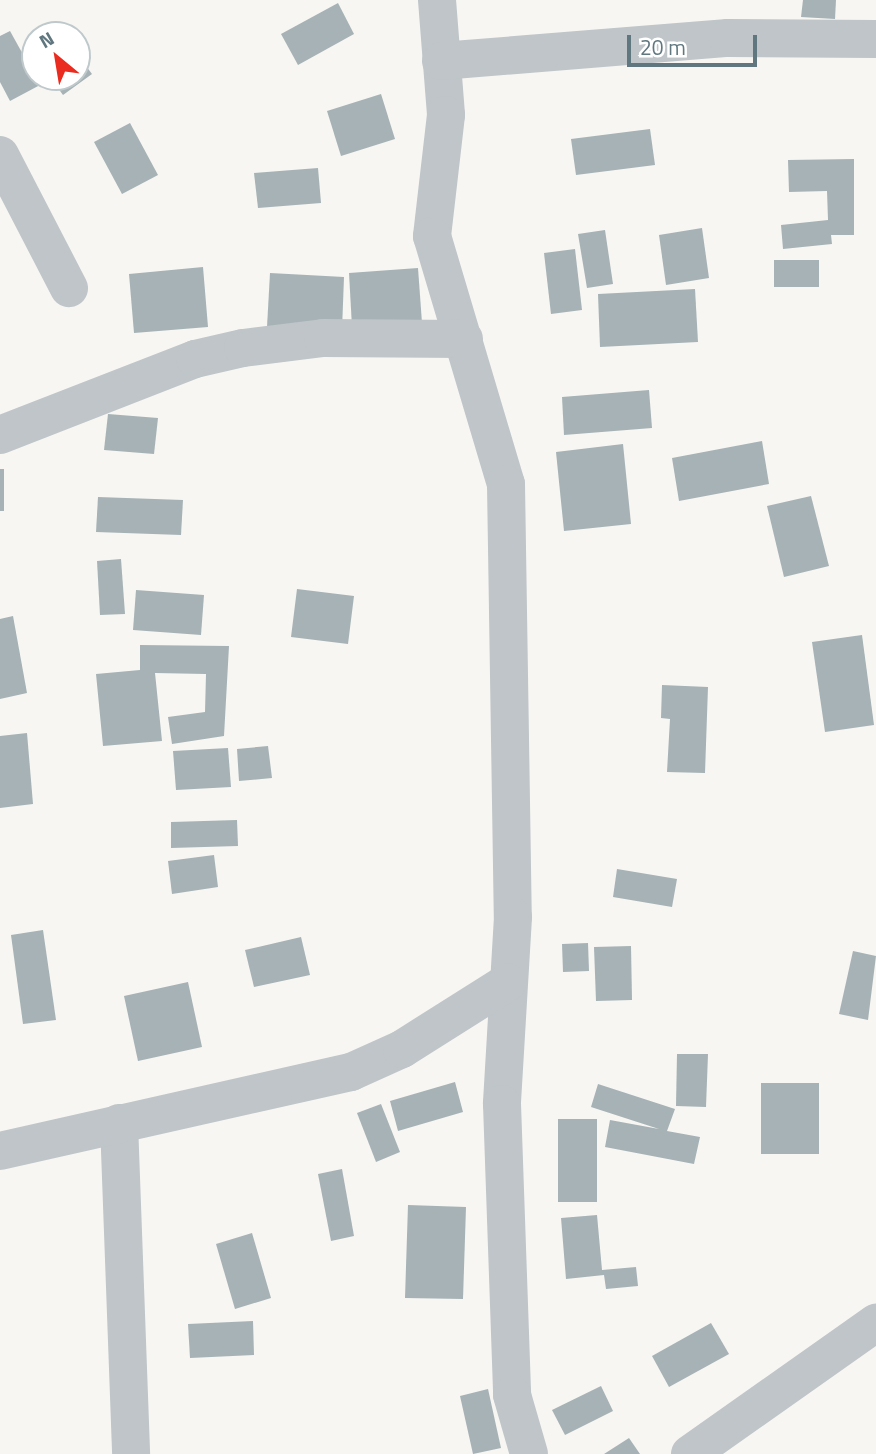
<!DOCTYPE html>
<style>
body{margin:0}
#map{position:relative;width:876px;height:1454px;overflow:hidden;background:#f7f6f3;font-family:"Titillium Web",sans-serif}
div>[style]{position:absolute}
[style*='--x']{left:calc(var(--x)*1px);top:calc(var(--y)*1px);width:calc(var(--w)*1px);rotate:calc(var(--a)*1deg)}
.building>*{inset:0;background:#a6b2b5}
.minor>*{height:38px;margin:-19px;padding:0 19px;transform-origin:19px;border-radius:19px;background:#bfc5c8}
span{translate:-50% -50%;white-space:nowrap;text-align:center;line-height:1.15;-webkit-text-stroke:7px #fff;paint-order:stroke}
.north{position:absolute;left:21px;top:21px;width:70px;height:70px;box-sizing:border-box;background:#fff;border:2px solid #bfc9cc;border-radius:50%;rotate:330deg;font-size:19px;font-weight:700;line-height:28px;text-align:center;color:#60777f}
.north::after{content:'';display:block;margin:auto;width:24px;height:32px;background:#ea2b1f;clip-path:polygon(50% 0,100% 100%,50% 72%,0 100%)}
.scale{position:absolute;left:627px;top:35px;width:130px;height:32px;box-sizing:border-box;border:4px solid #60777f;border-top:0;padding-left:9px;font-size:21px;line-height:24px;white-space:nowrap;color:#60777f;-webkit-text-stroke:5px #fff;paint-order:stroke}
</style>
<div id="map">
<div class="building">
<i style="clip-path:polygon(803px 0,836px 0,835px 19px,801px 17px)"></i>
<i style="clip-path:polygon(338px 3px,354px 34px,298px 65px,281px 34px)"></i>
<i style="clip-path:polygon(53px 22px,63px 35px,35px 35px,35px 56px,25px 42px)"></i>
<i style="clip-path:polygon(10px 31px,40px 85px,10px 101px,0 82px,0 36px)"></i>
<i style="clip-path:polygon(77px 54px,92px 74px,63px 95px,50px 77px,77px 77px)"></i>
<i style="clip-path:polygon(381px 94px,395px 139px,341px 156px,327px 111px)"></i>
<i style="clip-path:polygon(130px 123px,158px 175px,122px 194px,94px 142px)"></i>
<i style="clip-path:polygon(650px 129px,655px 165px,576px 175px,571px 139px)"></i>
<i style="clip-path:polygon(854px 159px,854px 235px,831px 235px,832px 244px,783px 249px,781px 225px,828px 220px,827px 191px,789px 192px,788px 160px)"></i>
<i style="clip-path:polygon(318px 168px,321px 203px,258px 208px,254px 173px)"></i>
<i style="clip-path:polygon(702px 228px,709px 278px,666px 285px,659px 235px)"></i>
<i style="clip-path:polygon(605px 230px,613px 284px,587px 288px,578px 234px)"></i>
<i style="clip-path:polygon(575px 249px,582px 310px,551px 314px,544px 253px)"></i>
<i style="clip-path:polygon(774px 260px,819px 260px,819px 287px,774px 287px)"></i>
<i style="clip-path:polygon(203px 267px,208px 327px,134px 333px,129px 274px)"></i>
<i style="clip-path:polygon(418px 268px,422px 323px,352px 327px,349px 273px)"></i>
<i style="clip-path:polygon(270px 273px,344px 277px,342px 330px,267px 327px)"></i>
<i style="clip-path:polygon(695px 289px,698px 342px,600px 347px,598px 294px)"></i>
<i style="clip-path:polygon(649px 390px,652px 428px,564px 435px,562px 397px)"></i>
<i style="clip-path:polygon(108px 414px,158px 418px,154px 454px,104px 450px)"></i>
<i style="clip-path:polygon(762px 441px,769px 484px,679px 501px,672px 458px)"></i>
<i style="clip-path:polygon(623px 444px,631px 524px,564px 531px,556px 452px)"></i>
<i style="clip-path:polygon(0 469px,4px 469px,4px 511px,0 511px)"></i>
<i style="clip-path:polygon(811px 496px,829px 566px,784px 577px,767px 506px)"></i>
<i style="clip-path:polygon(98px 497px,183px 500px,181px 535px,96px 532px)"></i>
<i style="clip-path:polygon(121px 559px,125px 614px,100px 615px,97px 561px)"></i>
<i style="clip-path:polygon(297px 589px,354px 596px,348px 644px,291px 637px)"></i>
<i style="clip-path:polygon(136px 590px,204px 595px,201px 635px,133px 630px)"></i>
<i style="clip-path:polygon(13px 616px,27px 693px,0 699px,0 619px)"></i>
<i style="clip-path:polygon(862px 635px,874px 725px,825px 732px,812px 642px)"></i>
<i style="clip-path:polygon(140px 645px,229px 646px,224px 736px,172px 744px,168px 717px,205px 712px,206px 674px,155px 673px,162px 741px,103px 746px,96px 674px,140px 670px)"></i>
<i style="clip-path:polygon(662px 685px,708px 687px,705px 773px,667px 772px,670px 719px,661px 718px)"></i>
<i style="clip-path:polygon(27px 733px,33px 804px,0 808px,0 736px)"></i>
<i style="clip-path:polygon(268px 746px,272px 778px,239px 781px,237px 749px)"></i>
<i style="clip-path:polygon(228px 748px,231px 787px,176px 790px,173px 751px)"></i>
<i style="clip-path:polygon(237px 820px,238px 846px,171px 848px,171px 822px)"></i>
<i style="clip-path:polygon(214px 855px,218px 887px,172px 894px,168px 861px)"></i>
<i style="clip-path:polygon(617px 869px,677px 879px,672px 907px,613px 897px)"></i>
<i style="clip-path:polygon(43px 930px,56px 1020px,23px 1024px,11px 935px)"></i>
<i style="clip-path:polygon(301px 937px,310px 975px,254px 987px,245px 950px)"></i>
<i style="clip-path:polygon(588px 943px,589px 971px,563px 972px,562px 944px)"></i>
<i style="clip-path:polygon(631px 946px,632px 1000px,596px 1001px,594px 947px)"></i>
<i style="clip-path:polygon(853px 951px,876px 956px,868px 1020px,839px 1014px)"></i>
<i style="clip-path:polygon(188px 982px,202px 1047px,138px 1061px,124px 996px)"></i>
<i style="clip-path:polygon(677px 1054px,708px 1054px,706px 1107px,676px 1106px)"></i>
<i style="clip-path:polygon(455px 1082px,463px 1112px,398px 1131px,390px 1101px)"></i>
<i style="clip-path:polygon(761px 1083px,819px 1083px,819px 1154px,761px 1154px)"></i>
<i style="clip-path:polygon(598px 1084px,675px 1109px,667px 1131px,700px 1137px,694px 1164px,605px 1147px,610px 1120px,659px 1129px,591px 1107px)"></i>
<i style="clip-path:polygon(381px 1104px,400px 1152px,376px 1162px,357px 1113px)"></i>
<i style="clip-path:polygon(558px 1119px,597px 1119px,597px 1202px,558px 1202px)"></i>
<i style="clip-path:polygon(342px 1169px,354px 1236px,331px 1241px,318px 1174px)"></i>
<i style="clip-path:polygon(408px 1205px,466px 1207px,463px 1299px,405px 1298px)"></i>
<i style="clip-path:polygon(597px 1215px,602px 1270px,636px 1267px,638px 1286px,606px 1289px,604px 1275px,566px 1279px,561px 1218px)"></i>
<i style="clip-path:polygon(252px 1233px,271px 1298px,235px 1309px,216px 1244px)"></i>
<i style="clip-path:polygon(253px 1321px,254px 1355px,190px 1358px,188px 1324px)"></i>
<i style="clip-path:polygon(711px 1323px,729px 1354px,669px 1387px,652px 1356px)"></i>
<i style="clip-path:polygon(601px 1386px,613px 1411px,565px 1435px,552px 1410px)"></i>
<i style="clip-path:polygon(488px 1389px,501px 1448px,473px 1454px,460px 1396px)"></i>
<i style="clip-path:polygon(629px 1438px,640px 1454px,604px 1454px)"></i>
</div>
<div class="minor">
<i style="--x:437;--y:0;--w:115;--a:85.5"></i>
<i style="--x:446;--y:115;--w:122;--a:96.6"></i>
<i style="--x:432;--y:236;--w:259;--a:73.4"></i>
<i style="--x:506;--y:484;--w:433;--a:89.1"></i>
<i style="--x:513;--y:917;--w:187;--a:93.4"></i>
<i style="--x:502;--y:1104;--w:291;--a:88"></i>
<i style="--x:512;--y:1395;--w:61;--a:73.9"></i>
<i style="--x:441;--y:61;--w:288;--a:-4.6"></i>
<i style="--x:728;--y:38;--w:148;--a:0.4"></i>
<i style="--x:0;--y:155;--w:150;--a:62.6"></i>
<i style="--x:0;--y:435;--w:209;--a:-21.3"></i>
<i style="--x:195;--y:359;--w:49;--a:-12.9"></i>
<i style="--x:243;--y:348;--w:81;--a:-7.1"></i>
<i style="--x:323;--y:338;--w:141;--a:0.4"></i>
<i style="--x:119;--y:1123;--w:331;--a:87.9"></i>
<i style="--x:0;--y:1151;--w:360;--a:-12.7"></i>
<i style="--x:351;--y:1072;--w:56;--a:-24.3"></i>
<i style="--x:402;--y:1049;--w:125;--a:-32.3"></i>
<i style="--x:690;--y:1454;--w:228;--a:-35.2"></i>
</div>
<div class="north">N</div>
<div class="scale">20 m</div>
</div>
